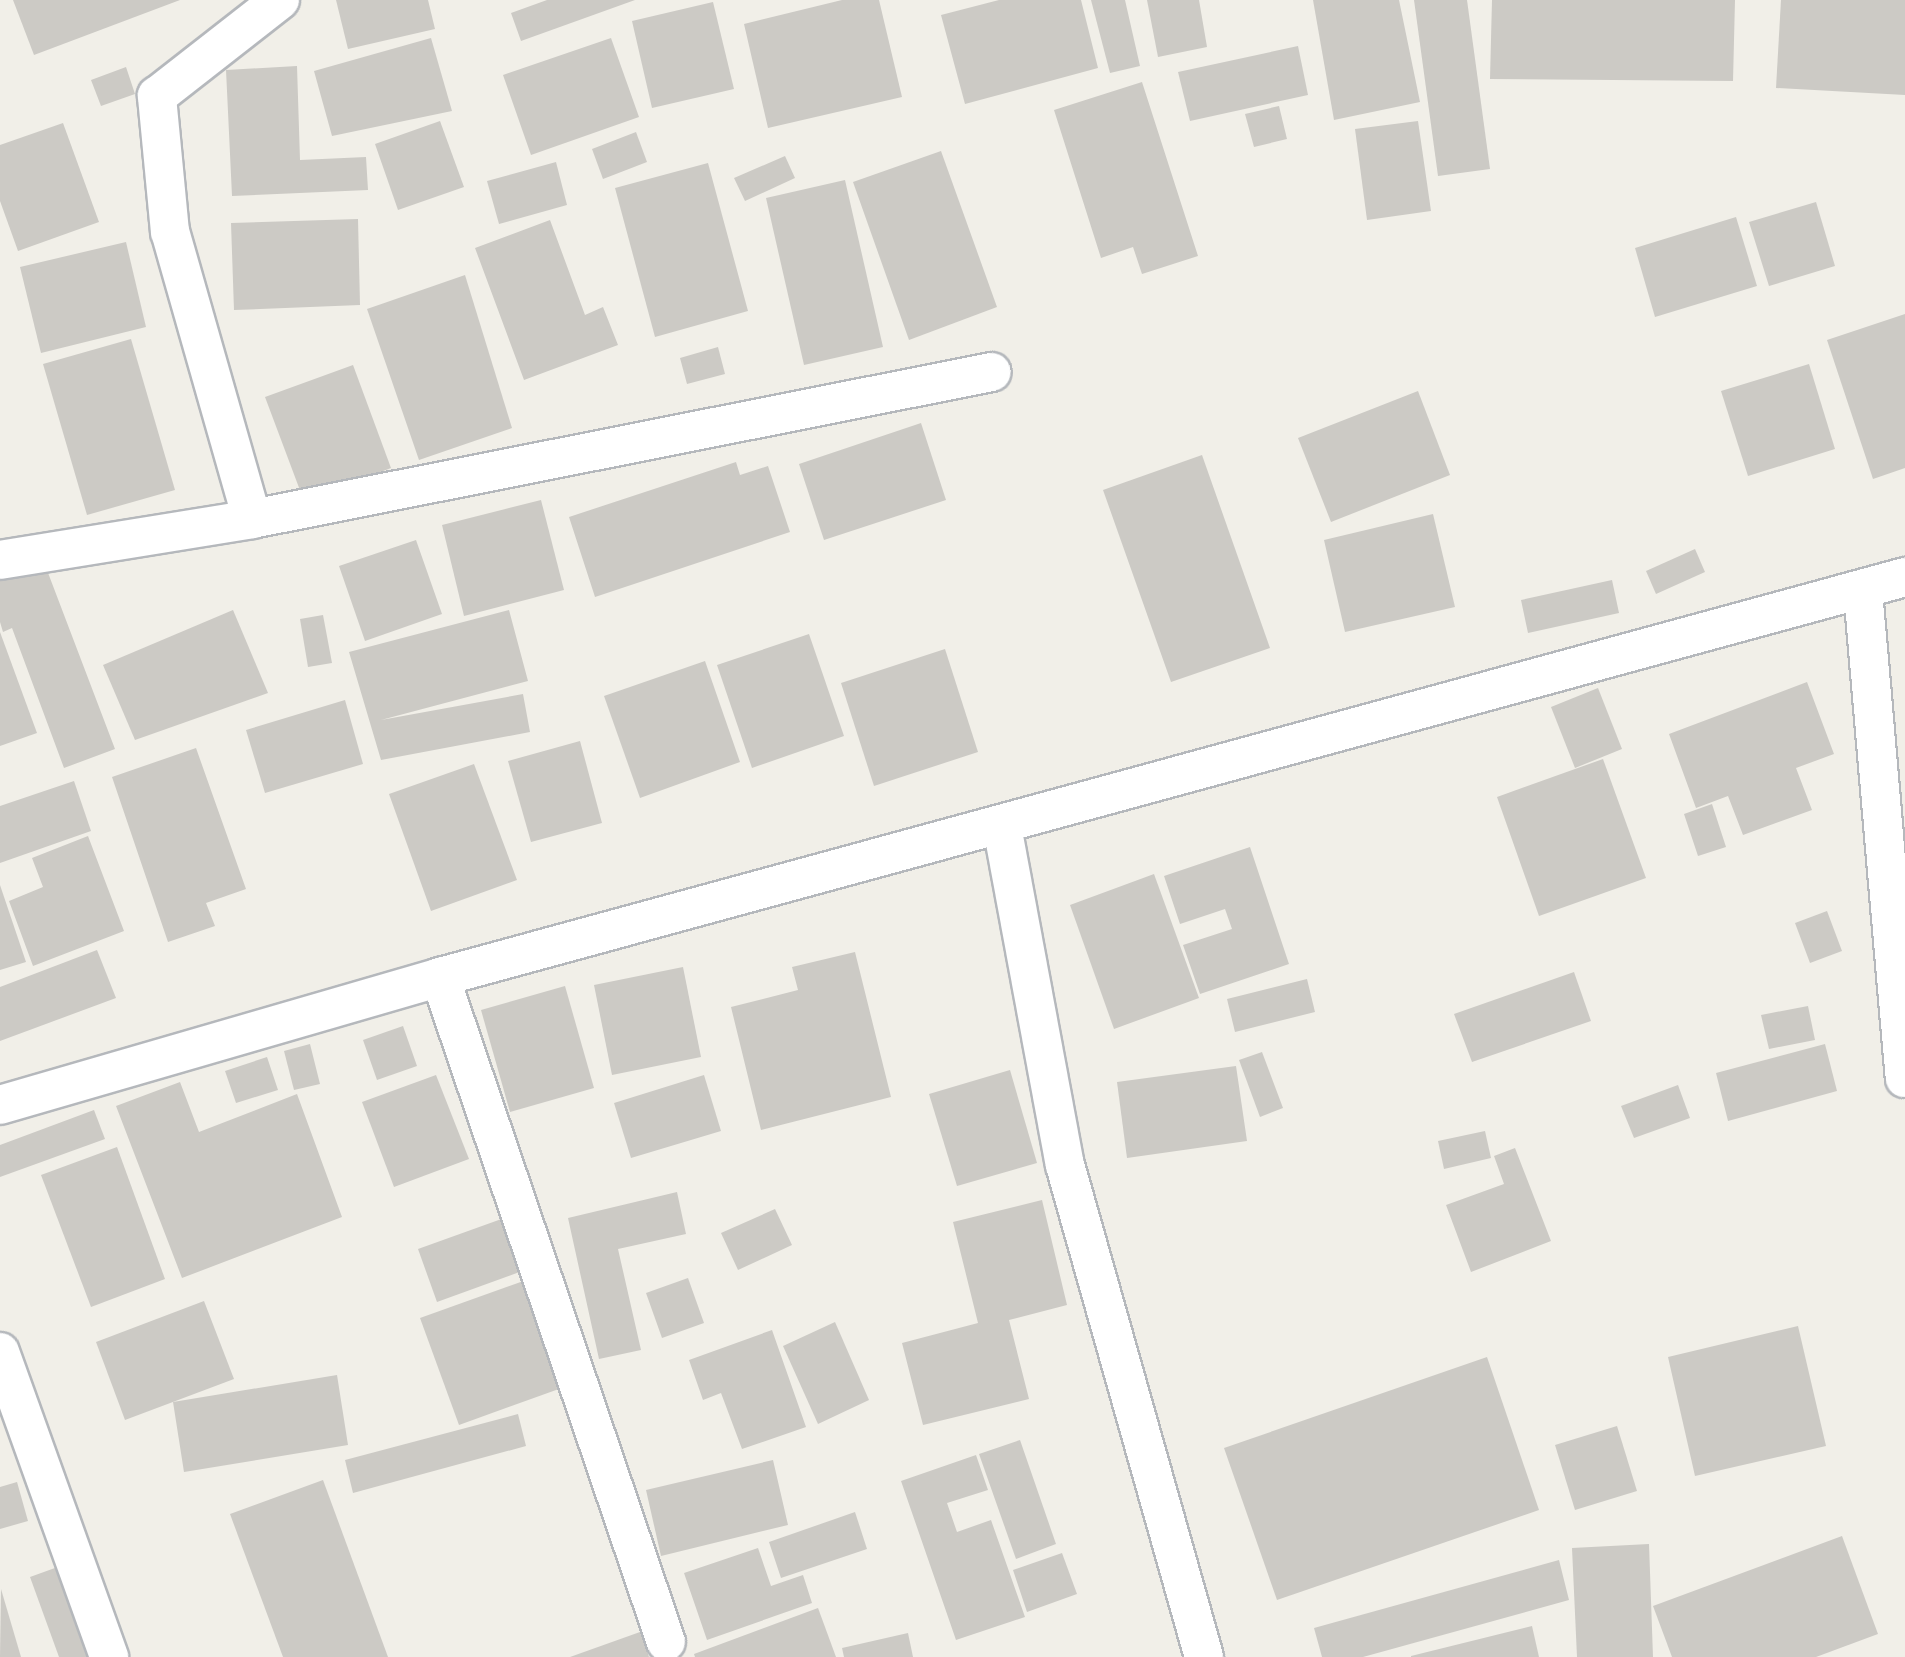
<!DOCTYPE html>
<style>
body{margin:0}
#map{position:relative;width:1905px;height:1657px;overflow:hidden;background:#f1efe8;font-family:Ubuntu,sans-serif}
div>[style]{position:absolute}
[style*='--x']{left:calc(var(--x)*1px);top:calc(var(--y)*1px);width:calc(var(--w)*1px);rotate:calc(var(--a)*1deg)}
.building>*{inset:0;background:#cccac5}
.roads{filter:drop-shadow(2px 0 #b5b8bc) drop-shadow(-2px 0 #b5b8bc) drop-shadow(0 2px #b5b8bc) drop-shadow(0 -2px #b5b8bc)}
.minor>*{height:38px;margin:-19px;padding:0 19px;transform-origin:19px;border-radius:19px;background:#fff}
span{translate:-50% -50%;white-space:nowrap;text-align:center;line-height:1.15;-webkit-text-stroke:6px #fff;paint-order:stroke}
</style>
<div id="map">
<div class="building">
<i style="clip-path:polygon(13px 0,180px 0,34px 55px)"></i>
<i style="clip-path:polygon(336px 0,428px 0,435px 29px,348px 49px)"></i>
<i style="clip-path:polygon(547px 0,635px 0,521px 41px,511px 13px)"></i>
<i style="clip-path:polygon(842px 0,879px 0,902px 97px,768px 128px,744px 24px)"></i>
<i style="clip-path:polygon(999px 0,1081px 0,1098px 68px,965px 104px,941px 15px)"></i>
<i style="clip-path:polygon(1091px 0,1125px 0,1140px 66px,1110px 73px)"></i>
<i style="clip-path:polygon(1147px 0,1199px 0,1207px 47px,1158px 57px)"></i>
<i style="clip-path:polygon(1313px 0,1399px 0,1420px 102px,1334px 120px)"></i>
<i style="clip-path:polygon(1414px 0,1467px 0,1490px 169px,1438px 176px)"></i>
<i style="clip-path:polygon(1492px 0,1735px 0,1733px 81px,1490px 79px)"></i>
<i style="clip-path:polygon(1781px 0,1905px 0,1905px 95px,1776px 88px)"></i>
<i style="clip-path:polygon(713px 2px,734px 89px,652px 108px,632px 21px)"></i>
<i style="clip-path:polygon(431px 38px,452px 111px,332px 136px,314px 71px)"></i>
<i style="clip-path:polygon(611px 38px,639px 117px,531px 155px,503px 75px)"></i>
<i style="clip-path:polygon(1298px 46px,1308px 95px,1190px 121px,1178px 72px)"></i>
<i style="clip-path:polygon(297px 66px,300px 160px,366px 157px,368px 190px,232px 196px,226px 70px)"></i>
<i style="clip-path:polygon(126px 67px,135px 94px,101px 106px,91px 80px)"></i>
<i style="clip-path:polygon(1142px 82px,1198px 256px,1142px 274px,1133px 247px,1101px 258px,1054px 110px)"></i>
<i style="clip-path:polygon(1279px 106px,1287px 139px,1254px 147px,1245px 114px)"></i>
<i style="clip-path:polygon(440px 121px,464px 187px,398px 210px,375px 144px)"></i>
<i style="clip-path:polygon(1418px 121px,1431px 211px,1367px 220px,1355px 129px)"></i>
<i style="clip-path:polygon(63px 123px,99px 222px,18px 251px,0 201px,0 145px)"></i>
<i style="clip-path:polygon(636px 132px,647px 162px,603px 179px,592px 149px)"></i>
<i style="clip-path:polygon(941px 151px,997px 307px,909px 340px,853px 182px)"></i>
<i style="clip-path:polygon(785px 156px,795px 178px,745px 201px,734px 178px)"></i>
<i style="clip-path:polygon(556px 162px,567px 205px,499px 224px,487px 181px)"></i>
<i style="clip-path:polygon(708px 163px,748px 311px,655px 337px,615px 188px)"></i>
<i style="clip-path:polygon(845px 180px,883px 347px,804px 365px,766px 198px)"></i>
<i style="clip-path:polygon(1816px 202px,1835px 266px,1769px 286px,1749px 222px)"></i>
<i style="clip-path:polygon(1736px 217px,1757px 286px,1655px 317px,1635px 248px)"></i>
<i style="clip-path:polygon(358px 219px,360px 305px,234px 310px,231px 223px)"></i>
<i style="clip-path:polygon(550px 220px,585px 315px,603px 307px,618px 345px,524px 380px,475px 248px)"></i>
<i style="clip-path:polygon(126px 242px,146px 327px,41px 353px,20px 267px)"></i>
<i style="clip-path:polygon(465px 275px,512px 428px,419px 460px,367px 309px)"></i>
<i style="clip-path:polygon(1905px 314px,1905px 468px,1873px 479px,1827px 340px)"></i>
<i style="clip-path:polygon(131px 339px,175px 490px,87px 515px,43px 364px)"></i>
<i style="clip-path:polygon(718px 347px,725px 374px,687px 384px,680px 358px)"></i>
<i style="clip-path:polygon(1809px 364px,1835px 449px,1748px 476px,1721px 391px)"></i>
<i style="clip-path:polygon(353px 365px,391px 468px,304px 501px,265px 397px)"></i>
<i style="clip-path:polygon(1418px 391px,1450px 475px,1331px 522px,1298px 438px)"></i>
<i style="clip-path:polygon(921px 423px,946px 500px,824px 540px,799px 464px)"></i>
<i style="clip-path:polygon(1202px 455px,1270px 648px,1171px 682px,1103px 490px)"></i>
<i style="clip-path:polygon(736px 462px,740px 475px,768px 466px,790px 532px,595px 597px,569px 517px)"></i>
<i style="clip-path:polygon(541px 500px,564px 590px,464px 616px,442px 525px)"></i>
<i style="clip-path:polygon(1433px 514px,1455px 607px,1345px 632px,1324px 540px)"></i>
<i style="clip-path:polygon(416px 540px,442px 614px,365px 641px,339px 566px)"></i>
<i style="clip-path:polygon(1695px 549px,1705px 572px,1656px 594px,1646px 571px)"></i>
<i style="clip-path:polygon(42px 557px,115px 749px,64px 768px,12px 628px,3px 632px,0 622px,0 574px)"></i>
<i style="clip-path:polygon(1612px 580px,1619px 613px,1528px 633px,1521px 600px)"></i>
<i style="clip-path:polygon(233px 610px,268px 693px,135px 740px,103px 665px)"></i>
<i style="clip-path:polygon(509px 610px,528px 681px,381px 720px,523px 694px,530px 732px,381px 760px,349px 652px)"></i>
<i style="clip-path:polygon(323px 615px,332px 663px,308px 667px,300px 619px)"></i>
<i style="clip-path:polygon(0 632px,37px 733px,0 746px)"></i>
<i style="clip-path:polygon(809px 634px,844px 736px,752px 768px,717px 665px)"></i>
<i style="clip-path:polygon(945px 649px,978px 752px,874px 786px,841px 683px)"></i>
<i style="clip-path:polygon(705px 661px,740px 762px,640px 798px,604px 696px)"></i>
<i style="clip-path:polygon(1807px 682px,1834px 754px,1796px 768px,1812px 810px,1743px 835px,1728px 796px,1696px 808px,1669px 734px)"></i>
<i style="clip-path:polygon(1598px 688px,1622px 749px,1575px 768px,1551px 707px)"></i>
<i style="clip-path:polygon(345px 700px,363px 764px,265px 793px,246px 730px)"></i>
<i style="clip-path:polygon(580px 741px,602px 823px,531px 842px,508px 761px)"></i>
<i style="clip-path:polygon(196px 748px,246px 889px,206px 903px,215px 926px,168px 942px,112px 777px)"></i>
<i style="clip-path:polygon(1603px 759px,1646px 878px,1539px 916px,1497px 797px)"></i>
<i style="clip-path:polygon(474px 764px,517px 880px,431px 911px,389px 794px)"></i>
<i style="clip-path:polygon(74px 781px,91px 831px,0 863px,0 806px)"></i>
<i style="clip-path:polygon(1712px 804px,1726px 847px,1698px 856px,1684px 814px)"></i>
<i style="clip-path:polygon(88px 836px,124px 931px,33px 966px,9px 901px,43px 887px,32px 858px)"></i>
<i style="clip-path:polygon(1250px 847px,1289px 964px,1200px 994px,1183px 945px,1232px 929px,1225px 909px,1180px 924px,1164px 876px)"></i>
<i style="clip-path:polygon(1154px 874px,1199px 998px,1114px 1029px,1070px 905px)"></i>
<i style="clip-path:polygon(0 885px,26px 962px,0 970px)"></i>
<i style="clip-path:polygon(1827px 911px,1842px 951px,1810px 963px,1795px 923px)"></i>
<i style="clip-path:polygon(97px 950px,116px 998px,0 1041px,0 987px)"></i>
<i style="clip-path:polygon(855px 952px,891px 1097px,761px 1130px,731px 1007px,798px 990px,792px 967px)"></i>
<i style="clip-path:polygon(683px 967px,701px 1057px,612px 1075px,594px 985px)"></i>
<i style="clip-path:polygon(1574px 972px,1591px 1021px,1472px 1062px,1454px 1014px)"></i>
<i style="clip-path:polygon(1307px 979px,1315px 1012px,1235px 1032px,1227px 999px)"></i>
<i style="clip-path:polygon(565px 986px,594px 1088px,510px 1112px,481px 1010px)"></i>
<i style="clip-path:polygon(1808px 1006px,1815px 1040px,1769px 1049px,1761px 1015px)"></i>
<i style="clip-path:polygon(403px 1026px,417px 1066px,377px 1080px,363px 1040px)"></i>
<i style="clip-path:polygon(310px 1044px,320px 1084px,294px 1090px,284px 1051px)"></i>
<i style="clip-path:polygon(1825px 1044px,1837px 1091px,1728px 1121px,1716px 1073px)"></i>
<i style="clip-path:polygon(1262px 1052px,1283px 1108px,1260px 1117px,1239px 1060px)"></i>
<i style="clip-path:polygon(267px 1057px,278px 1090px,236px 1103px,225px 1071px)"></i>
<i style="clip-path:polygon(1236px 1066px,1247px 1141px,1127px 1158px,1117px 1082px)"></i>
<i style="clip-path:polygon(1010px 1070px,1037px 1163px,957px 1186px,929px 1094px)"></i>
<i style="clip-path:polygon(436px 1075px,469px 1159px,394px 1187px,362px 1102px)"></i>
<i style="clip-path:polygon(704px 1075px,721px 1131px,631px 1158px,614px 1103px)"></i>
<i style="clip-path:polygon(180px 1082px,199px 1132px,297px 1094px,342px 1217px,182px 1278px,116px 1106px)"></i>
<i style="clip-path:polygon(1678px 1085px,1690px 1118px,1634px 1138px,1621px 1106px)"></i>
<i style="clip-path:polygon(94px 1110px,105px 1139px,0 1177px,0 1145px)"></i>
<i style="clip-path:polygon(1485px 1131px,1491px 1158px,1444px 1169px,1438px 1141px)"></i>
<i style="clip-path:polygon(117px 1147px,165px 1279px,91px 1307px,41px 1175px)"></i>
<i style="clip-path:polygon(1515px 1148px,1551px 1241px,1471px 1272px,1446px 1205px,1504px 1184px,1494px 1156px)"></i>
<i style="clip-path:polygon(677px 1192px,686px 1234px,618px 1249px,641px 1350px,599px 1359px,568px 1218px)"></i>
<i style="clip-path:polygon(1042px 1200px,1067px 1305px,1009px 1320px,1029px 1399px,923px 1425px,902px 1343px,978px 1323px,953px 1222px)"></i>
<i style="clip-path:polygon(775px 1209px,792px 1245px,738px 1270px,721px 1233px)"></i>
<i style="clip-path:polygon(507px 1217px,525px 1270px,437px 1302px,418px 1249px)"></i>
<i style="clip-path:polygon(532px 1278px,570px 1385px,459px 1425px,420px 1318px)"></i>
<i style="clip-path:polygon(688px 1278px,704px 1323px,662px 1338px,646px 1293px)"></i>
<i style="clip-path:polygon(204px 1301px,234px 1379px,125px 1420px,96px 1342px)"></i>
<i style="clip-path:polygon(835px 1322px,869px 1400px,818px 1424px,783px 1346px)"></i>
<i style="clip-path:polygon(1798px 1326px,1826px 1446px,1695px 1476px,1668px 1357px)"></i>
<i style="clip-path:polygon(772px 1330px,806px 1427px,742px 1449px,721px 1393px,703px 1400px,689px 1360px)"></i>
<i style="clip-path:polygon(1487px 1357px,1539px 1510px,1277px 1600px,1224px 1448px)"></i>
<i style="clip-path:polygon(337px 1375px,348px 1445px,184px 1472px,173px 1402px)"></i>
<i style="clip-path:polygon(518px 1414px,526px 1446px,353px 1493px,345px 1460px)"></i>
<i style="clip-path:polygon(1617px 1426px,1637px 1491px,1575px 1510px,1555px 1445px)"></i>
<i style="clip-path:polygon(1020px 1440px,1056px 1544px,1016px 1559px,979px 1454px)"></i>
<i style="clip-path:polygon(976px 1455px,988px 1490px,947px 1503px,957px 1532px,991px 1520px,1025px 1617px,956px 1640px,901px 1481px)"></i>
<i style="clip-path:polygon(773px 1460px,788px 1525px,661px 1556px,646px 1490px)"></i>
<i style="clip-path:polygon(323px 1480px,388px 1657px,283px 1657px,230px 1514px)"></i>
<i style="clip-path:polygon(17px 1482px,28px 1521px,0 1529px,0 1487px)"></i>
<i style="clip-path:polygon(855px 1512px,867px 1549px,781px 1578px,769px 1542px)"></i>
<i style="clip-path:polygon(1842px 1536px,1878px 1634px,1816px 1657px,1672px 1657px,1653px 1606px)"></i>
<i style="clip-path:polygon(1649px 1544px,1653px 1657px,1577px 1657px,1572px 1548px)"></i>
<i style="clip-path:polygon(758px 1548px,771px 1586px,803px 1575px,812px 1603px,707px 1640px,684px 1573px)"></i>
<i style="clip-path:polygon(1062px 1553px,1077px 1594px,1027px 1612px,1013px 1570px)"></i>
<i style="clip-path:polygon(1559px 1560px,1569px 1600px,1363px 1657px,1322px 1657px,1314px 1628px)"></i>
<i style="clip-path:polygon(66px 1564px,99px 1657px,59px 1657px,30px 1577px)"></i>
<i style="clip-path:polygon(1px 1589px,21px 1657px,0 1657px)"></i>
<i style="clip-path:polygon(818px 1608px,836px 1657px,695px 1657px,694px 1654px)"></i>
<i style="clip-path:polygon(1532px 1626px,1539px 1657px,1411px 1657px,1411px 1656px)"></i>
<i style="clip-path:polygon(640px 1632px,649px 1657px,570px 1657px)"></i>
<i style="clip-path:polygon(908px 1633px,913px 1657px,844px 1657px,842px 1648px)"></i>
</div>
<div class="roads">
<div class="minor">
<i style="--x:252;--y:519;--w:298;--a:-105.9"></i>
<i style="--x:170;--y:232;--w:137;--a:-95.5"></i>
<i style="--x:157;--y:96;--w:156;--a:-38"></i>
<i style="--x:0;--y:560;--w:255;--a:-9.2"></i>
<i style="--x:252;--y:519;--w:754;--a:-11.24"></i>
<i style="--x:1863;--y:591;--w:489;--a:85.1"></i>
<i style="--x:1002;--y:826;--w:345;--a:79.5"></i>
<i style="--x:1065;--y:1165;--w:511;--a:74.22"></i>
<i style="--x:440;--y:977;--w:702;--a:71.23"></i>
<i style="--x:0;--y:1105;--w:458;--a:-16.2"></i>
<i style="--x:440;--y:977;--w:1519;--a:-15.27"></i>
<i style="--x:0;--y:1352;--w:324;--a:70.3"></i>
</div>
</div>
</div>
